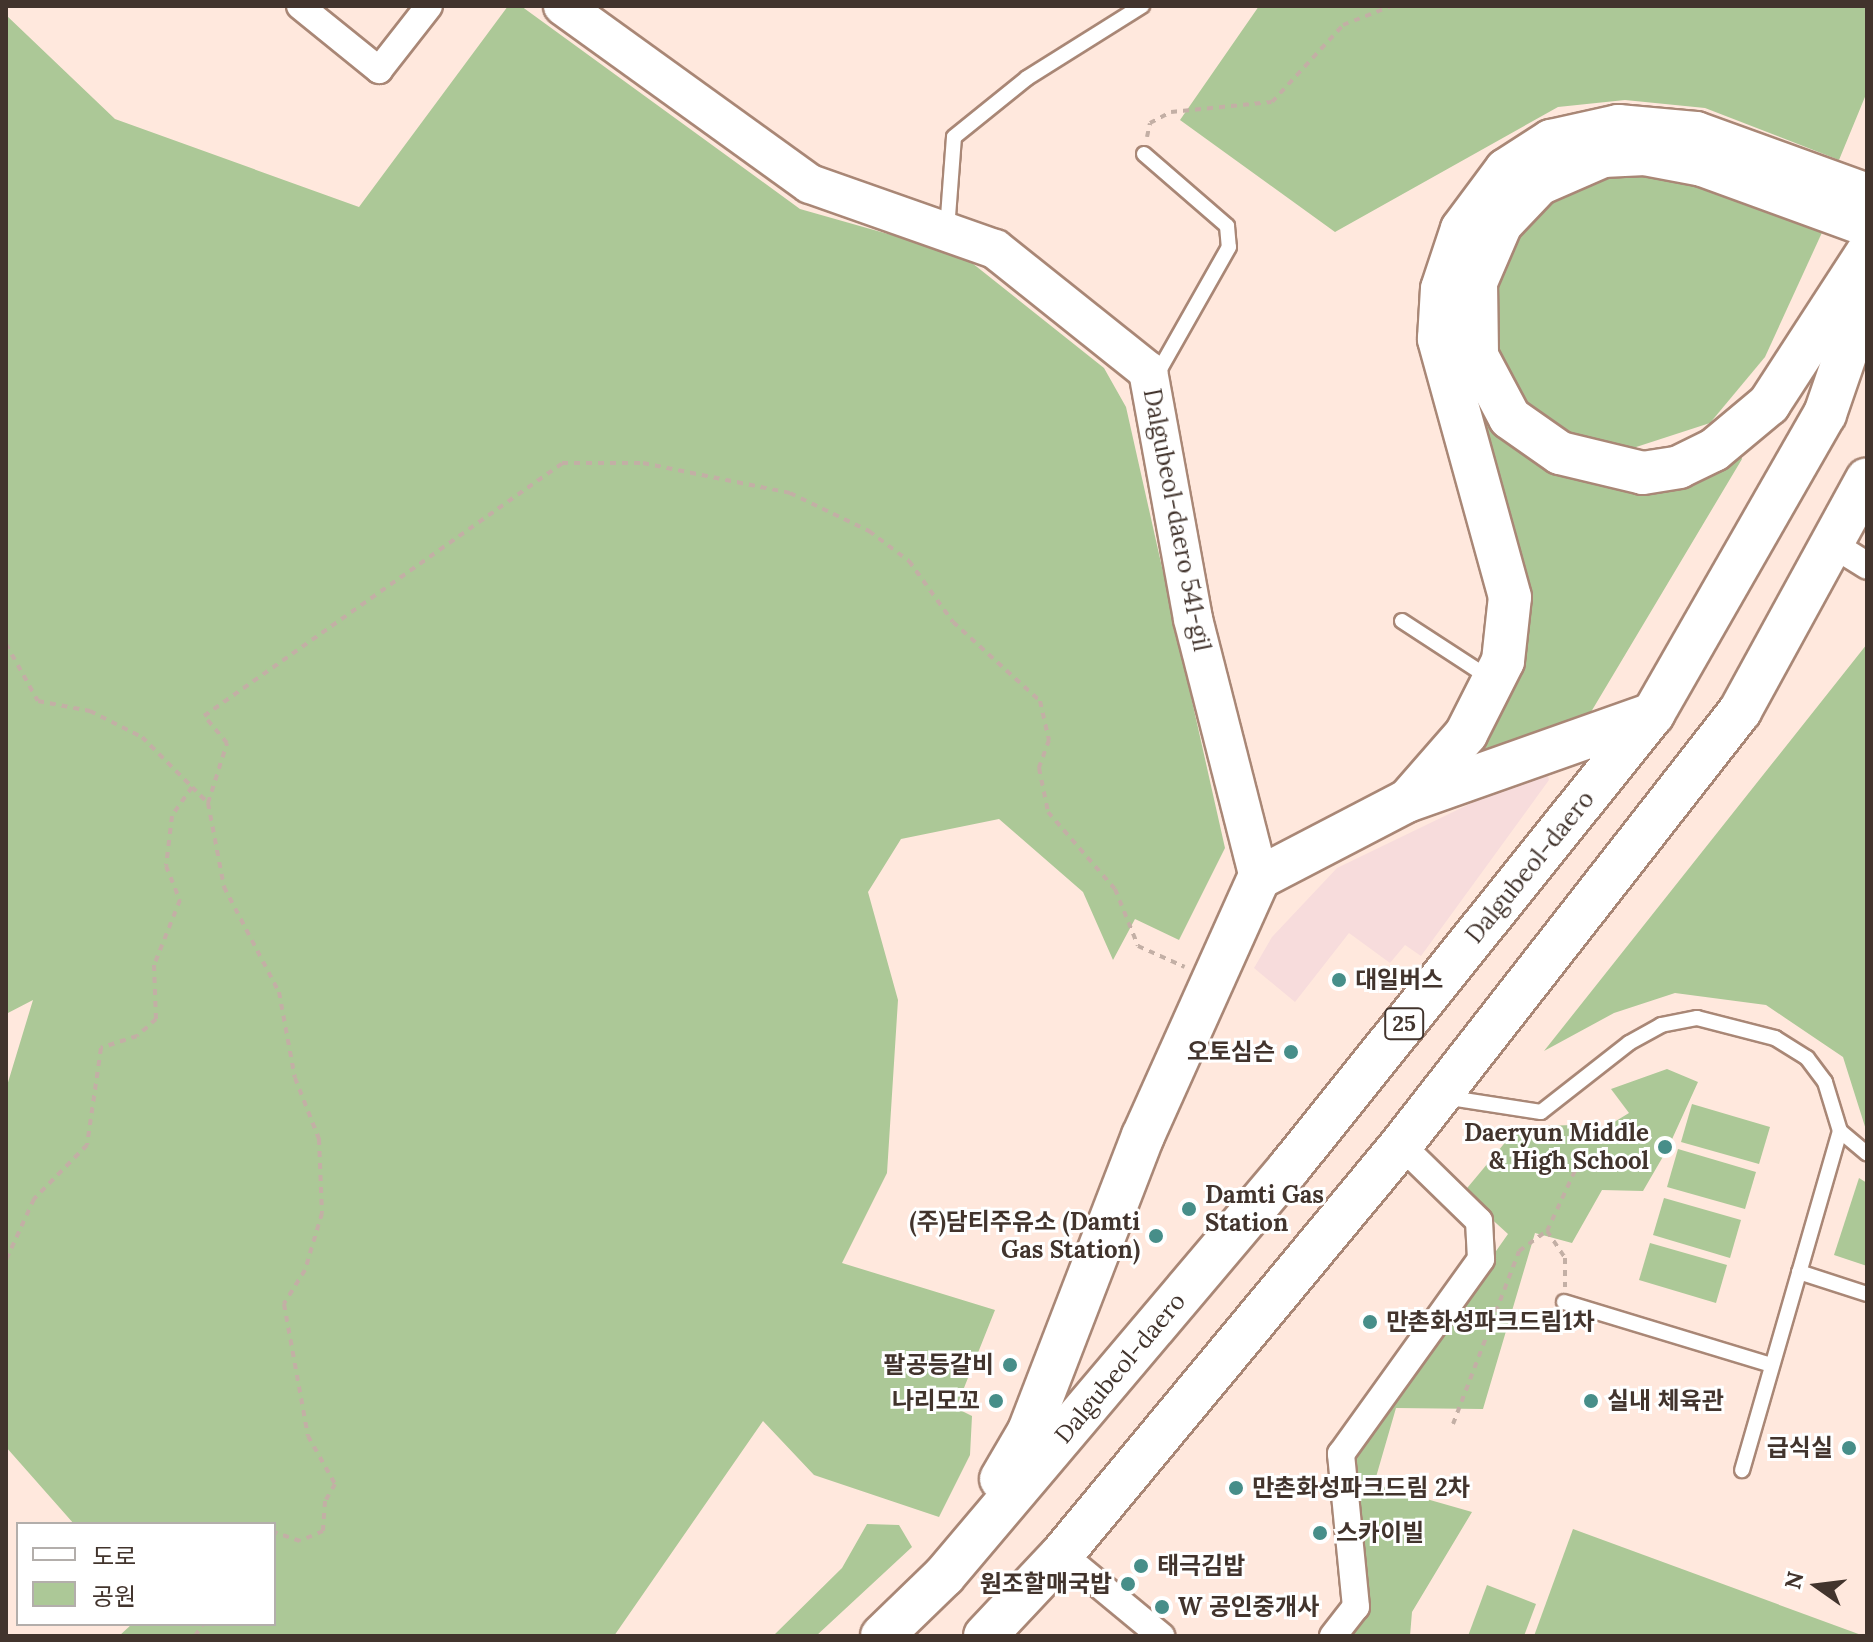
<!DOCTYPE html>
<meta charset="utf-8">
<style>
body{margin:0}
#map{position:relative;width:1873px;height:1642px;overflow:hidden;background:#ffe8dd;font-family:Lora,"Noto Sans KR",serif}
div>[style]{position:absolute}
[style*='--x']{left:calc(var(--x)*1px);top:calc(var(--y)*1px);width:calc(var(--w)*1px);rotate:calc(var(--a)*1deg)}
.industrial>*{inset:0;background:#f7dcdc}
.green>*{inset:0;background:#acc897}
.path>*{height:4px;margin-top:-2px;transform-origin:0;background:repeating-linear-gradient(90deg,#c3afa5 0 6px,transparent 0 12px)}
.roads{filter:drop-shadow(2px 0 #a98776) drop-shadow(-2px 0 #a98776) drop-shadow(0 2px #a98776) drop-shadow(0 -2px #a98776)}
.lane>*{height:14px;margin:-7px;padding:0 7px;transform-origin:7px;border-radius:7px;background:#fff}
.street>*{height:26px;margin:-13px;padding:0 13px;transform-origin:13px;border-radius:13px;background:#fff}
.secondary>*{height:38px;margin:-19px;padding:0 19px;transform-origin:19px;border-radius:19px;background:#fff}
.primary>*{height:42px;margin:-21px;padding:0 21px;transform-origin:21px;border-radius:21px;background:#fff}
.dots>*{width:22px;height:22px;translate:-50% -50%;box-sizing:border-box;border:4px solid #fff;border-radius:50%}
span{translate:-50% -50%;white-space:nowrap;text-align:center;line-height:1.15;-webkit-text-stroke:6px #fff;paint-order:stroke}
.shield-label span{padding:2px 6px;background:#fff;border:2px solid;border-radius:6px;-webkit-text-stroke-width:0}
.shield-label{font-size:22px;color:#42342d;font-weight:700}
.street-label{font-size:24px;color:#42342d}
.poi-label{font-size:24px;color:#42342d;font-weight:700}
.left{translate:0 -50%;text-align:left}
.right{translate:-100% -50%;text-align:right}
.frame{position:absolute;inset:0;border:8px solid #42342d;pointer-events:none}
.legend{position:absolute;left:16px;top:1522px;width:260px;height:104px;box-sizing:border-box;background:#fff;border:2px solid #b3aeab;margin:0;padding:10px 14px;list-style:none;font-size:24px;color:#42342d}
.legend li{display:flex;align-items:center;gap:16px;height:40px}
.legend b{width:40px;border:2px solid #b3aeab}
.north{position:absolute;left:1777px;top:1546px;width:80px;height:80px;-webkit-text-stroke:6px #fff;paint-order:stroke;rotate:284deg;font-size:22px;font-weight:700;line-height:32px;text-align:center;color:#42342d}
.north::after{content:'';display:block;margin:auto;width:28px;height:36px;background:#42342d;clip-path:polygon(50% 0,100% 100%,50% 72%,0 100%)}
</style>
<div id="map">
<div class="industrial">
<i style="clip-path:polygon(1546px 767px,1549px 780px,1421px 956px,1405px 945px,1390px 963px,1349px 933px,1295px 1002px,1254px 968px,1272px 937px,1337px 868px)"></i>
</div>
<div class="green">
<i style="clip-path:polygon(508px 6px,521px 6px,800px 209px,962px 255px,1104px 368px,1126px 407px,1225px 848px,1179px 940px,1135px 919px,1113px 960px,1083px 892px,999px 819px,901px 839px,868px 892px,898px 1000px,887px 1173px,842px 1263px,995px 1310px,956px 1408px,972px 1416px,970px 1455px,939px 1517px,814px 1475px,763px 1421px,614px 1636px,119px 1636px,132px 1624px,274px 1624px,274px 1524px,74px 1524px,6px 1447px,6px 1089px,33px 1000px,6px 1014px,6px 15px,115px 119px,359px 207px)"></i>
<i style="clip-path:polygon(1259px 6px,1867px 6px,1867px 92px,1839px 160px,1705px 108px,1625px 100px,1558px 107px,1335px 232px,1180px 120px)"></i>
<i style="clip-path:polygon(1608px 172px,1686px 175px,1825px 226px,1765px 357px,1710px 423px,1630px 449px,1554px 430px,1499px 374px,1486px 299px,1510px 228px,1552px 192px)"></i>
<i style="clip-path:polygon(1468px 407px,1534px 463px,1607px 487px,1683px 484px,1739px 449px,1742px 459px,1588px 717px,1461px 758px,1506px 698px)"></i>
<i style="clip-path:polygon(1867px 644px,1867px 1133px,1843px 1057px,1766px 1005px,1675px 993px,1614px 1013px,1544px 1051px)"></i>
<i style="clip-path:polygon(1667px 1069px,1698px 1082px,1668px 1148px,1643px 1191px,1602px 1190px,1572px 1243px,1535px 1233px,1483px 1409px,1396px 1408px,1374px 1484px,1472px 1512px,1412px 1612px,1410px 1636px,1342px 1636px,1349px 1461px,1508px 1234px,1463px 1193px,1518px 1127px,1572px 1125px,1583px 1141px,1629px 1113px,1611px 1089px)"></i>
<i style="clip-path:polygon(1692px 1104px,1770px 1127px,1759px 1164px,1681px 1142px)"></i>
<i style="clip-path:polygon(1678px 1149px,1756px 1172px,1745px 1209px,1667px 1187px)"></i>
<i style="clip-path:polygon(1859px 1178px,1867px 1183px,1867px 1266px,1834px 1255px)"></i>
<i style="clip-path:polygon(1664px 1198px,1741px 1220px,1730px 1258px,1653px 1235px)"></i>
<i style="clip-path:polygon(1650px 1243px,1727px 1265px,1716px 1303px,1639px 1280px)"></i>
<i style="clip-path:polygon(867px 1524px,899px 1525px,912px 1547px,816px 1636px,773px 1636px,842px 1568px)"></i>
<i style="clip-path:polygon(1573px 1529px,1864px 1636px,1534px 1636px)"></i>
<i style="clip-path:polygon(1487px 1585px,1536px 1604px,1524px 1636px,1468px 1636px)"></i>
</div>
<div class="path">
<i style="--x:1147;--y:137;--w:14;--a:-78"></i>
<i style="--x:1150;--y:123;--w:24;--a:-28"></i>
<i style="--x:1171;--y:112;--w:101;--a:-5.7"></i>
<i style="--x:1272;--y:102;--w:105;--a:-47.3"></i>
<i style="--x:1343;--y:25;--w:52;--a:-21.6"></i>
<i style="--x:6;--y:644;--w:65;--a:60.7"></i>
<i style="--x:38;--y:701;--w:53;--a:10.9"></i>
<i style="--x:90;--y:711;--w:58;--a:26.6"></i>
<i style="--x:142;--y:737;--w:71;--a:45"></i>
<i style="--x:192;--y:787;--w:35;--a:125"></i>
<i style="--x:172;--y:816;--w:50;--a:96.8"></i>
<i style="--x:166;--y:866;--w:37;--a:68"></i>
<i style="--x:180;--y:900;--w:70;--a:111.8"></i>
<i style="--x:154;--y:965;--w:54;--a:87.9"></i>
<i style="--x:156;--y:1019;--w:25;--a:138"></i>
<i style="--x:137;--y:1036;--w:38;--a:162"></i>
<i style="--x:101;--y:1048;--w:98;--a:98.2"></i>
<i style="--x:87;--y:1145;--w:76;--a:134.5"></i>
<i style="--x:34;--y:1199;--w:67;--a:114.7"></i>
<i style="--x:192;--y:787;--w:23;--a:45"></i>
<i style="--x:208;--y:803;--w:86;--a:79.2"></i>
<i style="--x:224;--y:887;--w:119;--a:62.4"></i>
<i style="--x:279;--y:992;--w:87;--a:79.5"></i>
<i style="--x:295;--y:1078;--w:66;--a:68.5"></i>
<i style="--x:319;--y:1139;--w:74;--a:87.7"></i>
<i style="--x:322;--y:1213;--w:59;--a:106.6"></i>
<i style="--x:305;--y:1270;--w:40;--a:122"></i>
<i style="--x:284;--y:1304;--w:134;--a:79.7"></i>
<i style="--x:308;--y:1436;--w:55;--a:60.6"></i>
<i style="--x:335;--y:1484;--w:20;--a:120"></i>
<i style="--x:325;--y:1501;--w:30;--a:94"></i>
<i style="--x:323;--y:1531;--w:25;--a:157"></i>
<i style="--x:300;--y:1541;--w:28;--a:-161"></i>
<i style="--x:208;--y:803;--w:63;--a:-72.4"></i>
<i style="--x:227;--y:743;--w:35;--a:-130"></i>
<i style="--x:204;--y:716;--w:438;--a:-35.2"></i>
<i style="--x:562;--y:463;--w:81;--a:0"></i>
<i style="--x:643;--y:463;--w:150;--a:11.5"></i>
<i style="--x:790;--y:493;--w:88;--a:25.7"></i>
<i style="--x:869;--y:531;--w:50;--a:36.9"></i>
<i style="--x:909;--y:561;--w:75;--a:54.2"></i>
<i style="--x:953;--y:622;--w:118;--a:42.2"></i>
<i style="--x:1040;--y:701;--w:40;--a:77"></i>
<i style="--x:1049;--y:740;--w:30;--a:110"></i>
<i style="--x:1039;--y:768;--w:45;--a:78.4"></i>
<i style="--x:1048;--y:812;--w:102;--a:49"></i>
<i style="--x:1115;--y:889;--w:61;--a:68"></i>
<i style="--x:1138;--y:946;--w:51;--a:24.1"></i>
<i style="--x:1547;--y:1231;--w:32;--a:56"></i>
<i style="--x:1565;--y:1258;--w:29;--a:90"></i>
<i style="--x:1453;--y:1424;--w:185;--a:-69.1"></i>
<i style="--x:1519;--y:1251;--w:34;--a:-36"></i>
<i style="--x:1547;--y:1231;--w:105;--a:-65.1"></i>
<i style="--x:195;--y:1636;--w:14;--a:-56"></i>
</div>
<div class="roads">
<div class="lane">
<i style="--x:1144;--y:154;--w:110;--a:40.9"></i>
<i style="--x:1227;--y:226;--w:21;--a:85"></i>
<i style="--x:1229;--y:247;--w:150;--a:119.5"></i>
<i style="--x:947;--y:230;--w:93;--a:-85.7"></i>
<i style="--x:954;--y:137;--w:94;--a:-38.9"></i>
<i style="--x:1027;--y:78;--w:136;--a:-32.1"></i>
<i style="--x:1402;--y:621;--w:106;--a:33.1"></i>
<i style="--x:1444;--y:1097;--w:98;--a:8.8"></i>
<i style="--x:1541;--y:1112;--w:112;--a:-38.1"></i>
<i style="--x:1629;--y:1043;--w:37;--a:-29"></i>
<i style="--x:1661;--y:1025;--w:37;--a:-11"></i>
<i style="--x:1697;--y:1018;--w:81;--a:14.4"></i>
<i style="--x:1775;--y:1038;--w:38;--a:32"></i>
<i style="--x:1807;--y:1058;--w:30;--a:53"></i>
<i style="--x:1825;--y:1082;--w:51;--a:73"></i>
<i style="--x:1840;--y:1131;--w:353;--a:106.1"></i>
<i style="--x:1840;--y:1131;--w:35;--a:40"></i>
<i style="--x:1799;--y:1272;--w:71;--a:17.9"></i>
<i style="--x:1564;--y:1302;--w:217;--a:16.9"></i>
</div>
<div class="street">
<i style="--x:300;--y:6;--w:102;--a:39"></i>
<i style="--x:379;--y:70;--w:81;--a:-52"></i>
<i style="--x:1834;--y:545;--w:39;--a:32"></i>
<i style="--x:1062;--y:1554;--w:129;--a:39.6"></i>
<i style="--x:1333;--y:1636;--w:37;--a:-52"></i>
<i style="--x:1356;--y:1607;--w:154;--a:-95.6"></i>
<i style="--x:1341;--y:1454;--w:240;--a:-54.3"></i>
<i style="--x:1481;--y:1259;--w:38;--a:-93"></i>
<i style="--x:1479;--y:1221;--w:109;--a:-135.7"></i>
</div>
<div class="secondary">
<i style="--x:563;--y:6;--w:304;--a:35.8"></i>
<i style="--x:810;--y:184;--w:196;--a:19.4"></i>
<i style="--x:995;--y:249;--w:196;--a:38.6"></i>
<i style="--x:1148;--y:371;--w:252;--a:79.7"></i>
<i style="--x:1193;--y:619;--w:267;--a:75.7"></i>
</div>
<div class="primary">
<i style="--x:1867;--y:225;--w:176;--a:-160"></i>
<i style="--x:1702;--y:165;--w:58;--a:-169.1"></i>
<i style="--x:1645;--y:154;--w:42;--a:177.3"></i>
<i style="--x:1603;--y:156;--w:70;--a:156.4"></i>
<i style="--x:1539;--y:184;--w:55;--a:133.5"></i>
<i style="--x:1501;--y:224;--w:63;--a:113.3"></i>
<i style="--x:1476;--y:282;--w:74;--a:89.2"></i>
<i style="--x:1477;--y:356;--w:70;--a:62"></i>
<i style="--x:1510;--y:418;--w:61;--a:35"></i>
<i style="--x:1560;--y:453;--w:85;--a:13.5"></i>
<i style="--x:1643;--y:473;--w:36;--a:-9"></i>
<i style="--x:1679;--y:467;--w:39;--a:-26"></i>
<i style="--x:1714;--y:450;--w:72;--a:-39.9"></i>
<i style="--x:1769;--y:404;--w:180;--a:-57"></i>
<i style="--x:1411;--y:797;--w:84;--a:-48.9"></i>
<i style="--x:1466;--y:734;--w:82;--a:-63.1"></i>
<i style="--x:1503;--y:661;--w:64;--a:-83.8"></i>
<i style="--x:1510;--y:597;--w:268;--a:-105.4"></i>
<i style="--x:1439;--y:339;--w:50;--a:-86.6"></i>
<i style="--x:1442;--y:289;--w:63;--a:-71.6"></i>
<i style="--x:1462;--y:229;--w:74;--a:-53.3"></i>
<i style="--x:1506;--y:170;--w:54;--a:-32.8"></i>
<i style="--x:1551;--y:141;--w:69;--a:-12.6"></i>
<i style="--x:1618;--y:126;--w:78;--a:5.1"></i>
<i style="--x:1696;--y:133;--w:182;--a:19.9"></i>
<i style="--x:1001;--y:1479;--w:56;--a:-59.7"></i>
<i style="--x:1029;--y:1431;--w:316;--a:-68.9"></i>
<i style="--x:1143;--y:1136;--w:283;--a:-65.8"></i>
<i style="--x:1259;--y:878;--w:167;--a:-27.5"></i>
<i style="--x:1407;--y:801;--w:261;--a:-19.5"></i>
<i style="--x:882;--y:1636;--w:86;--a:-44.1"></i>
<i style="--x:944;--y:1576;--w:534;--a:-49.78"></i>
<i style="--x:1289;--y:1168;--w:582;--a:-51.28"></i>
<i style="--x:1653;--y:714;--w:346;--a:-60.2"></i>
<i style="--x:1825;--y:414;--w:129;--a:-71"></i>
<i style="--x:985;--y:1636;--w:112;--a:-46.8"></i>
<i style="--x:1062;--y:1554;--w:531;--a:-50.35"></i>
<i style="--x:1401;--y:1145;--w:551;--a:-52.01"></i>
<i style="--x:1740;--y:711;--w:264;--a:-61.3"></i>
</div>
</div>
<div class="dots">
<i style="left:1339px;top:980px;background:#478e89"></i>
<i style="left:1291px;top:1052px;background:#478e89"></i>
<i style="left:1665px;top:1147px;background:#478e89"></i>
<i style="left:1189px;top:1209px;background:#478e89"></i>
<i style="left:1156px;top:1236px;background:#478e89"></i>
<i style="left:1370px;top:1322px;background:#478e89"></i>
<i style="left:1010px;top:1365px;background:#478e89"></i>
<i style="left:996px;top:1401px;background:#478e89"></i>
<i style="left:1591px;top:1401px;background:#478e89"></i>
<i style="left:1849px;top:1448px;background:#478e89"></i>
<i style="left:1236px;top:1488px;background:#478e89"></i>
<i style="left:1320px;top:1533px;background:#478e89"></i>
<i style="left:1141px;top:1566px;background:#478e89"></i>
<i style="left:1128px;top:1584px;background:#478e89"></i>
<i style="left:1162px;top:1607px;background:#478e89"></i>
</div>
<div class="shield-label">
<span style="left:1404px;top:1024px">25</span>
</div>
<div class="street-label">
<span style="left:1177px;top:520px;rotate:79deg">Dalgubeol-daero 541-gil</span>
<span style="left:1530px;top:867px;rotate:-51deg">Dalgubeol-daero</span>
<span style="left:1120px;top:1368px;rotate:-50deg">Dalgubeol-daero</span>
</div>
<div class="poi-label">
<span class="left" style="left:1355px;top:980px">대일버스</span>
<span class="right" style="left:1275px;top:1052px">오토심슨</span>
<span class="right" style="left:1649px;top:1147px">Daeryun Middle<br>&amp; High School</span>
<span class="left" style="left:1205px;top:1209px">Damti Gas<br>Station</span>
<span class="right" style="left:1140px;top:1236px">(주)담티주유소 (Damti<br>Gas Station)</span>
<span class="left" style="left:1386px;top:1322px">만촌화성파크드림1차</span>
<span class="right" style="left:994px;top:1365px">팔공등갈비</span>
<span class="right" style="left:980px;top:1401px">나리모꼬</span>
<span class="left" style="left:1607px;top:1401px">실내 체육관</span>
<span class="right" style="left:1833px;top:1448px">급식실</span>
<span class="left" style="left:1252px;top:1488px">만촌화성파크드림 2차</span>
<span class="left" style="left:1336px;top:1533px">스카이빌</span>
<span class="left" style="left:1157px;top:1566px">태극김밥</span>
<span class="right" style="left:1112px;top:1584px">원조할매국밥</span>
<span class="left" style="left:1178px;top:1607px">W 공인중개사</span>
</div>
<div class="frame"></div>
<ul class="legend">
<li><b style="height:10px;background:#fff"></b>도로</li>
<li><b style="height:22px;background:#acc897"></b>공원</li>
</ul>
<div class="north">N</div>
</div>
